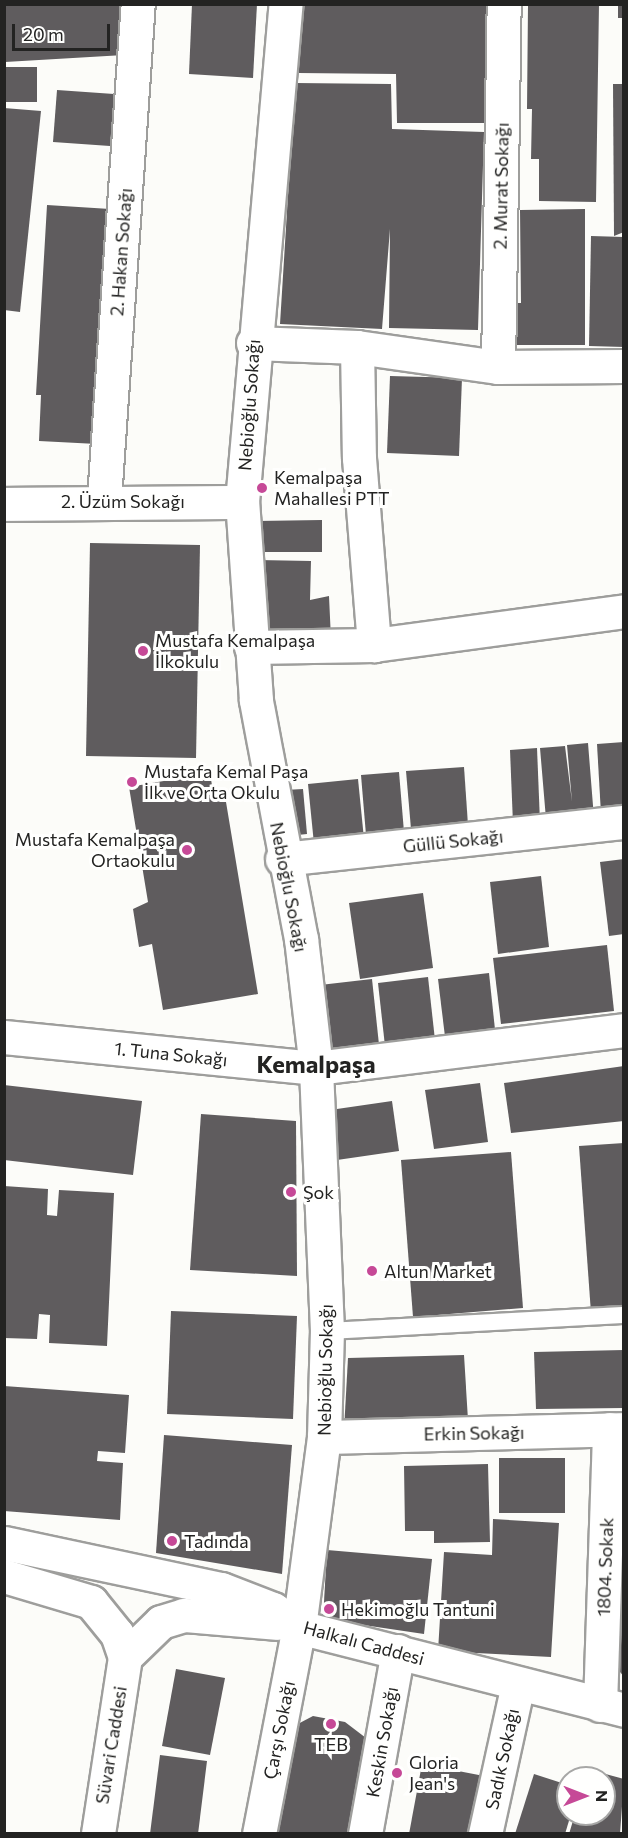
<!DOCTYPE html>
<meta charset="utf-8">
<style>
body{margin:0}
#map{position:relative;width:628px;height:1838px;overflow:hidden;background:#fcfcf9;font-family:Commissioner,sans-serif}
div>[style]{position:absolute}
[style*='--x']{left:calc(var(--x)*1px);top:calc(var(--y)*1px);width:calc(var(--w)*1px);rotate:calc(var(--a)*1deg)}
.building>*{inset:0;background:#5f5c5e}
.roads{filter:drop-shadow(2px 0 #9e9e9c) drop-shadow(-2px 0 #9e9e9c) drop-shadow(0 2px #9e9e9c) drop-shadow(0 -2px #9e9e9c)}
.service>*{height:16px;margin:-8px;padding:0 8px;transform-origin:8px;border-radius:8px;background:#fff}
.minor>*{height:33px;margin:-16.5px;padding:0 16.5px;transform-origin:16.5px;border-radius:16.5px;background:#fff}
.secondary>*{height:33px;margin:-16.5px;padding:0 16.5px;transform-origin:16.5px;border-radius:16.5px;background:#fff}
.dots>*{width:16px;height:16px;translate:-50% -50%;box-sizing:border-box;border:3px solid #fffffe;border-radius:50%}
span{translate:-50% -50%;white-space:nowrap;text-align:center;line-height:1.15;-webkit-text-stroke:6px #fffffe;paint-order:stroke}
.street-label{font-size:18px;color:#232322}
.poi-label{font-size:18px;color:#232322}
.left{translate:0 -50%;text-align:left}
.right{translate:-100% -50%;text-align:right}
.district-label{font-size:24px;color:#232322;font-weight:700}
.frame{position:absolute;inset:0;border:6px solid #232322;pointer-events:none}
.north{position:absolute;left:556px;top:1766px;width:60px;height:60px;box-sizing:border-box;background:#fffffe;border:2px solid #a7a7a6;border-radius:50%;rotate:90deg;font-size:16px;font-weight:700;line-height:24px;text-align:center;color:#232322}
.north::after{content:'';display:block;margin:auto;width:21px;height:27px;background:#c64997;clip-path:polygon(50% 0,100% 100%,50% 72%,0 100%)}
.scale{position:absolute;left:12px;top:24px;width:98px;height:27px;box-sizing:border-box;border:3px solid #232322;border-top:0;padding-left:8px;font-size:18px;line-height:21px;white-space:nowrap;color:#232322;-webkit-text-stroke:4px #fffffe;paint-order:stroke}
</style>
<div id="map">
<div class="building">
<i style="clip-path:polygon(4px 4px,121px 4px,124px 55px,5px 62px)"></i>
<i style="clip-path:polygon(192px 4px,257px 4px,253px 78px,189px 74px)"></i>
<i style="clip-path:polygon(299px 4px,494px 4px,492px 123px,397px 123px,396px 74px,298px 73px)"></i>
<i style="clip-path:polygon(528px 4px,599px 4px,596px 202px,539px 201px,539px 159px,531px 159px,532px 109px,527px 109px)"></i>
<i style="clip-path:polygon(618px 4px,624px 4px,624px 18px,618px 18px)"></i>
<i style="clip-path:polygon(4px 67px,37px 67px,37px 102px,4px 102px)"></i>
<i style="clip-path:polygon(295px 83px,391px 84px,392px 129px,484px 132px,478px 330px,389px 328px,390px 229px,382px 329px,280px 324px)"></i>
<i style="clip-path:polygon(613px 84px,624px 84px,624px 232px,614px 236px)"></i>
<i style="clip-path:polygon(57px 90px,114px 94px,110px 146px,53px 142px)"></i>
<i style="clip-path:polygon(4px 108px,41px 111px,20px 312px,4px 310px)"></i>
<i style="clip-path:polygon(47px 205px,110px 209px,97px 444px,39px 441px,41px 395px,36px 395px)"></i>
<i style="clip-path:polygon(585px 209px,585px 345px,512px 345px,512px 303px,521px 303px,520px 210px)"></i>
<i style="clip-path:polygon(591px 236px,624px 237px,624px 347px,589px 346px)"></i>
<i style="clip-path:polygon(390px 376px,462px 378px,459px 456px,387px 453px)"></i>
<i style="clip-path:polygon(322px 520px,322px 552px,257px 552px,257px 521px)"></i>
<i style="clip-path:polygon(90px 543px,200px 545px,196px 758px,86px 756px)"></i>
<i style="clip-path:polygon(258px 560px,311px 561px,310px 600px,329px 596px,331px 639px,268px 643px)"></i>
<i style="clip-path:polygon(624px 742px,624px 813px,601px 814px,597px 744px)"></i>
<i style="clip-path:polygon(588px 743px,594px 818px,546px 819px,540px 748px,565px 746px,572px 802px,567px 745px)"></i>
<i style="clip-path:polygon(537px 748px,540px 822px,513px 824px,510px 750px)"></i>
<i style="clip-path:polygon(464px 767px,468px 825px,411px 829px,406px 771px)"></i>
<i style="clip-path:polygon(399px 772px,405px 844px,367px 847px,361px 775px)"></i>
<i style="clip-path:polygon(210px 773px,214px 798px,225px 796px,258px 994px,163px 1010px,152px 944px,139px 947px,133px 909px,148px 902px,129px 787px)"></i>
<i style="clip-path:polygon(358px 779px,364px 839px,314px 844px,308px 784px)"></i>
<i style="clip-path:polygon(303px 789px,307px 834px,288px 836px,285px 790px)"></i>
<i style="clip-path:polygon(624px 859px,624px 934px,609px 936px,600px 862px)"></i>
<i style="clip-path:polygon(541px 876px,549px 947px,498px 954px,490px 882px)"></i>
<i style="clip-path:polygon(423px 893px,433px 968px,360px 979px,349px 903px)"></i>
<i style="clip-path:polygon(607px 945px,614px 1011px,501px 1024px,493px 958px)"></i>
<i style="clip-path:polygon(489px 973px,496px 1039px,446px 1045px,438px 979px)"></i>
<i style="clip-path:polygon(428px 977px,436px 1049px,386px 1055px,378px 983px)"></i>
<i style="clip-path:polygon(372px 979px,380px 1054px,329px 1060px,320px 985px)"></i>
<i style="clip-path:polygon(624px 1066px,624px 1121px,511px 1133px,504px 1083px)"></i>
<i style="clip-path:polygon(480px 1083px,488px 1142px,434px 1149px,425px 1090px)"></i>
<i style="clip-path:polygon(4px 1085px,142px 1101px,133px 1175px,4px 1160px)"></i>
<i style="clip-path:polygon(392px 1101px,399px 1151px,337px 1160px,330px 1110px)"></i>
<i style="clip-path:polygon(201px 1114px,296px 1121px,297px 1276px,190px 1270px)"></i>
<i style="clip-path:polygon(624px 1143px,624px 1310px,591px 1313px,579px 1146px)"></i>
<i style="clip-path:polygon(511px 1152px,523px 1308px,413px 1317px,401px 1160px)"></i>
<i style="clip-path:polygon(4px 1186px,48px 1189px,47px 1215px,57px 1216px,59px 1190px,114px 1193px,107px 1346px,49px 1343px,50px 1315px,39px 1314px,37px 1339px,4px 1338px)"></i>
<i style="clip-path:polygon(171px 1311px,297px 1316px,293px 1419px,167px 1414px)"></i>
<i style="clip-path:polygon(624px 1350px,624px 1408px,536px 1409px,534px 1352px)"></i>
<i style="clip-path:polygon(464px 1355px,468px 1420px,344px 1430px,348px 1358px)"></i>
<i style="clip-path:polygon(4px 1386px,129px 1395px,125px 1453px,98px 1451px,97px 1461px,123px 1463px,120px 1520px,4px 1511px)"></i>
<i style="clip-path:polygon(164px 1435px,292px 1445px,282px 1574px,156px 1553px)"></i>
<i style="clip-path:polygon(499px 1458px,565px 1458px,565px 1513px,499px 1513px)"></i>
<i style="clip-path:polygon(488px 1464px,490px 1542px,434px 1543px,434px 1531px,405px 1531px,404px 1466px)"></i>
<i style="clip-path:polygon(620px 1506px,624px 1506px,624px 1551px,619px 1551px)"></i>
<i style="clip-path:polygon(493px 1519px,559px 1523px,551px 1657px,438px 1651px,444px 1552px,492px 1555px)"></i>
<i style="clip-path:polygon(327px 1550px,432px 1559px,424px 1634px,323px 1619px)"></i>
<i style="clip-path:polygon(619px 1559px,624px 1559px,624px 1605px,617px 1605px)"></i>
<i style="clip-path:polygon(612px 1616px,624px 1616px,624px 1677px,610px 1659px)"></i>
<i style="clip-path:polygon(176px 1669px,225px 1678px,210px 1755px,162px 1746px)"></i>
<i style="clip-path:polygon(313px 1716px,345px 1722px,366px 1738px,350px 1834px,276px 1834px,294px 1726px)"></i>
<i style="clip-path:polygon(160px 1755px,207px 1761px,198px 1834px,150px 1834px)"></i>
<i style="clip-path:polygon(422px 1764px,484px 1776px,472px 1834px,409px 1834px)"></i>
<i style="clip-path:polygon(587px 1769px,624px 1779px,620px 1834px,569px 1834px,575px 1814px,604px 1814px,604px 1778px,585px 1778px)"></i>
<i style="clip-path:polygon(534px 1774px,568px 1785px,571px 1814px,565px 1834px,515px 1834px)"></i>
</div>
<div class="roads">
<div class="service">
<i style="--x:327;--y:1331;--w:297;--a:-3.1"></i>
</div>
<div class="minor">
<i style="--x:253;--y:343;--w:104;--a:2.2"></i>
<i style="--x:357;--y:347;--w:142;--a:8.1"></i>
<i style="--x:498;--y:367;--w:126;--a:-0.5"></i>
<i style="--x:357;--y:347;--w:111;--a:89"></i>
<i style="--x:359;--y:458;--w:188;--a:85.4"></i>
<i style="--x:498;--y:367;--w:363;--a:-89.1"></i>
<i style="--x:104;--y:499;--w:496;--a:-86.1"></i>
<i style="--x:4;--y:504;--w:238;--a:-0.5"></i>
<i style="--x:251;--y:647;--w:123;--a:-0.9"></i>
<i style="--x:374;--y:645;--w:252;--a:-7.7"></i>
<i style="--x:282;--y:859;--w:344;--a:-6.2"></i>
<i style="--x:4;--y:1037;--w:314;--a:5.7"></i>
<i style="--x:316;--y:1068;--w:310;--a:-7"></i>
<i style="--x:324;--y:1437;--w:300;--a:-1.5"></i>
<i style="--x:600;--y:1705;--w:276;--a:-88.1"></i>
<i style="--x:259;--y:1834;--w:211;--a:-79.1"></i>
<i style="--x:299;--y:1627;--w:192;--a:-82.5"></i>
<i style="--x:324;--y:1437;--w:106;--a:-88.4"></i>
<i style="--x:327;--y:1331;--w:263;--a:-92.4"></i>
<i style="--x:316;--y:1068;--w:130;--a:-96.6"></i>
<i style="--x:301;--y:939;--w:243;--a:-100.7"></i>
<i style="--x:256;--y:700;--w:198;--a:-94"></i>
<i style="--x:242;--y:502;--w:500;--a:-85"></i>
<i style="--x:365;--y:1834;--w:186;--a:-79.8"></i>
<i style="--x:485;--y:1834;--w:154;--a:-77.6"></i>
</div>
<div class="secondary">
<i style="--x:4;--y:1543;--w:222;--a:12"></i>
<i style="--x:221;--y:1589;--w:56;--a:21"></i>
<i style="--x:273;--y:1609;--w:32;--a:35"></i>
<i style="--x:299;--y:1627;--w:335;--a:14.3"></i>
<i style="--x:4;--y:1576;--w:91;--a:16.6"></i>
<i style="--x:91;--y:1602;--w:41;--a:50.9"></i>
<i style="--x:117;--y:1634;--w:24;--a:71"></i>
<i style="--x:125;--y:1657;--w:179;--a:98.7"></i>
<i style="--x:125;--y:1657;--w:50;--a:-44.2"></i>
<i style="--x:161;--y:1622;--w:24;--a:-17"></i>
<i style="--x:184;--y:1615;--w:93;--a:4.9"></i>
</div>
</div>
<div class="dots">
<i style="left:262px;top:488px;background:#c64997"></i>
<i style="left:143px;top:651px;background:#c64997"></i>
<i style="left:132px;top:782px;background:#c64997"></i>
<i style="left:187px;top:850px;background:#c64997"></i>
<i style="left:291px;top:1192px;background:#c64997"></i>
<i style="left:372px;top:1271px;background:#c64997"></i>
<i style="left:172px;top:1541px;background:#c64997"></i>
<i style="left:329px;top:1609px;background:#c64997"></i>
<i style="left:331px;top:1724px;background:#c64997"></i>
<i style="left:397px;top:1773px;background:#c64997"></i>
</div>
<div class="street-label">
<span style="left:501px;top:186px;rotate:-89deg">2. Murat Sokağı</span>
<span style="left:121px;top:252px;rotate:-86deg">2. Hakan Sokağı</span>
<span style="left:249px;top:405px;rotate:-86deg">Nebioğlu Sokağı</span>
<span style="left:123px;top:501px">2. Üzüm Sokağı</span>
<span style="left:453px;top:841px;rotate:-6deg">Güllü Sokağı</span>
<span style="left:289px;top:887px;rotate:79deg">Nebioğlu Sokağı</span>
<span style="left:171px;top:1054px;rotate:6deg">1. Tuna Sokağı</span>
<span style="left:325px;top:1370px;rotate:-89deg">Nebioğlu Sokağı</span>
<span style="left:474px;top:1433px;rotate:-1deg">Erkin Sokağı</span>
<span style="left:605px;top:1567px;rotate:-88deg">1804. Sokak</span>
<span style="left:364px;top:1643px;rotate:15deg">Halkalı Caddesi</span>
<span style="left:279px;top:1730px;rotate:-79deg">Çarşı Sokağı</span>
<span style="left:382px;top:1742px;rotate:-80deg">Keskin Sokağı</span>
<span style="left:111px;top:1745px;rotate:-81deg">Süvari Caddesi</span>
<span style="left:502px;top:1759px;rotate:-78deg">Sadık Sokağı</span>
</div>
<div class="poi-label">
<span class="left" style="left:274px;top:488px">Kemalpaşa<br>Mahallesi PTT</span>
<span class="left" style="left:155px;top:651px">Mustafa Kemalpaşa<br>İlkokulu</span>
<span class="left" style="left:144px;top:782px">Mustafa Kemal Paşa<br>İlk ve Orta Okulu</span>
<span class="right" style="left:175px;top:850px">Mustafa Kemalpaşa<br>Ortaokulu</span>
<span class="left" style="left:303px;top:1192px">Şok</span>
<span class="left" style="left:384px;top:1271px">Altun Market</span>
<span class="left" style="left:184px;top:1541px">Tadında</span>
<span class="left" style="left:341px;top:1609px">Hekimoğlu Tantuni</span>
<span style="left:331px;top:1744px">TEB</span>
<span class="left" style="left:409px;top:1773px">Gloria<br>Jean's</span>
</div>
<div class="district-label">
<span style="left:316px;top:1064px">Kemalpaşa</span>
</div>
<div class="frame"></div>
<div class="north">N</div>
<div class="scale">20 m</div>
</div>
